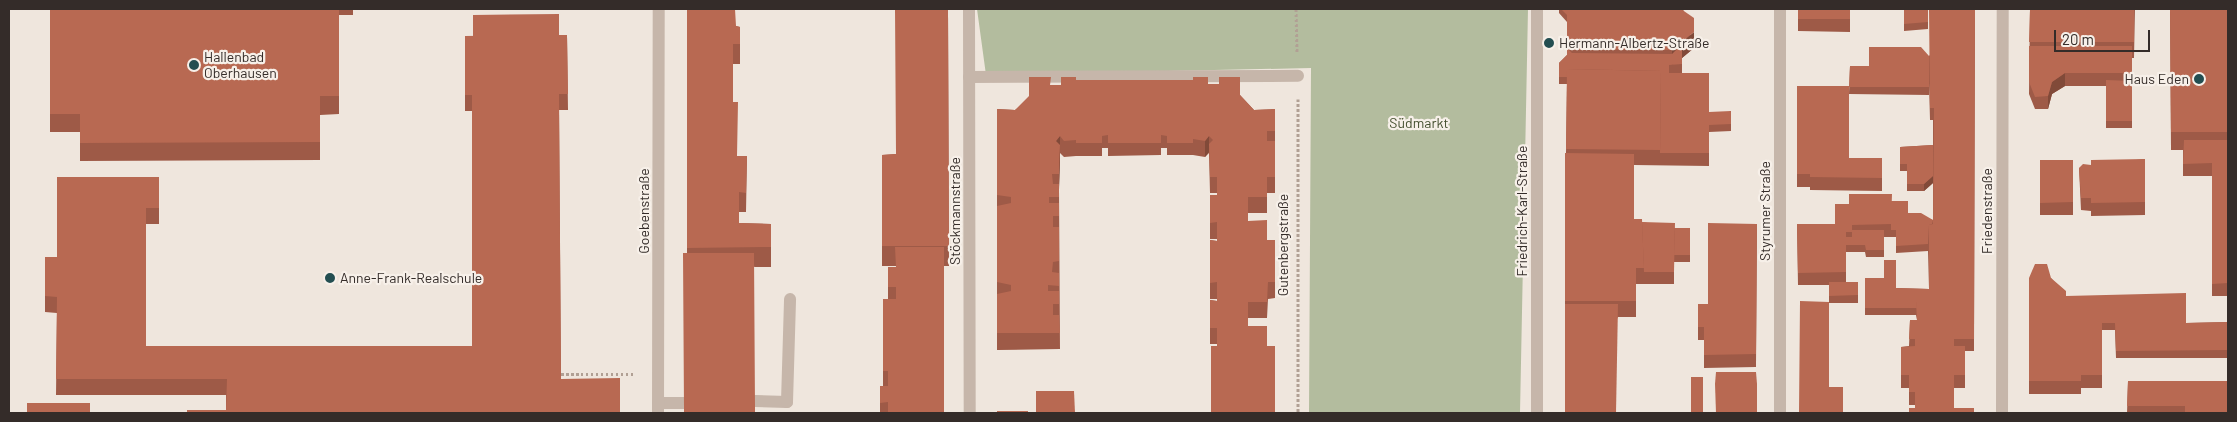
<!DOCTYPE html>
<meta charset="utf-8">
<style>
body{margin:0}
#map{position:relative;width:2237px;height:422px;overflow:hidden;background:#efe6dd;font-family:Barlow,sans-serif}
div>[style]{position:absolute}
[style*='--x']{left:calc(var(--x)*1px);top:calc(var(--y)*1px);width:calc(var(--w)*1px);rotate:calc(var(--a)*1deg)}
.green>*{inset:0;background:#b3bc9e}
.path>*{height:3px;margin-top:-1.5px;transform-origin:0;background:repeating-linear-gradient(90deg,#b1a094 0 2.5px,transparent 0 5px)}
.lane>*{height:12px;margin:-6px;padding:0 6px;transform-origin:6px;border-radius:6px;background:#c6b6aa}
.street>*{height:12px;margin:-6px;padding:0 6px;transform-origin:6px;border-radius:6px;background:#c6b6aa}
.wall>*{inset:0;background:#9e5a47}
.shaded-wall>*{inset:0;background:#814a39}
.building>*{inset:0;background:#b86952}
.dots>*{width:14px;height:14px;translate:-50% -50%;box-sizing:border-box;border:2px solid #f7f0e9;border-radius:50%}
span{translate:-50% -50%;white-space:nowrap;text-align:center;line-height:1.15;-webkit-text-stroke:4.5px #f7f0e9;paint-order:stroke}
.poi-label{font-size:14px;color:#342c29}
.left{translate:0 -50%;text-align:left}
.right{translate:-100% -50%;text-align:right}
.park-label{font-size:14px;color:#444f2f}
.street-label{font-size:14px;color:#342c29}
.frame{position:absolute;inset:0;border:10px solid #342c29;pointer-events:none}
.scale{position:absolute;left:2054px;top:30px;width:96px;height:22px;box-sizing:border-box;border:2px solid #342c29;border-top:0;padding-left:6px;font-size:15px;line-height:18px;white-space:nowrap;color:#342c29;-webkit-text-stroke:4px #f7f0e9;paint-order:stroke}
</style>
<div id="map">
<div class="green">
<i style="clip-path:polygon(977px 9px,1528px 9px,1520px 413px,1309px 413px,1311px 68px,986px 75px)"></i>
</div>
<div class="path">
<i style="--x:1296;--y:9;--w:44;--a:88.7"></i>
<i style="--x:1298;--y:99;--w:314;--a:90"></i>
<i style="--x:561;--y:374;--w:74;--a:0"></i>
</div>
<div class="lane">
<i style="--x:755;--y:401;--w:32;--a:2"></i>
<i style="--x:787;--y:402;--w:103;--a:-88.3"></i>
<i style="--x:658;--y:403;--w:26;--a:0"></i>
</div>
<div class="street">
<i style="--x:969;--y:9;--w:404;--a:89.9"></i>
<i style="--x:1537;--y:9;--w:404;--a:90"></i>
<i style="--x:1780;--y:9;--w:404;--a:90"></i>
<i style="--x:969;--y:77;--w:329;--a:-0.2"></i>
<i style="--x:658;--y:413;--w:404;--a:-89.9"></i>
<i style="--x:2002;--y:413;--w:404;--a:-89.9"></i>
</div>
<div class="wall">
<i style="clip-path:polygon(50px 9px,353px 9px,353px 15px,339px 15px,339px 114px,320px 115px,320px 160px,80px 161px,80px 132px,50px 132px)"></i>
<i style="clip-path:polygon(687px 9px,736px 26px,740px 27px,740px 64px,733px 64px,733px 102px,737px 156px,747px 156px,746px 212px,739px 212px,739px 223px,771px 224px,771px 267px,755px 267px,687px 253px)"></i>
<i style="clip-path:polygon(948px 9px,949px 266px,944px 266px,944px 413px,880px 413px,880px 386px,883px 386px,883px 299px,888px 299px,888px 267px,896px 267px,896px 266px,882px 266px,882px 155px,896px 154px)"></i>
<i style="clip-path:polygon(1559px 9px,1683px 9px,1694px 48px,1682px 58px,1682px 73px,1709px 120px,1731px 111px,1731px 131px,1709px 132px,1709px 166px,1634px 165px,1634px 219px,1642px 222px,1675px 228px,1690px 228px,1690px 262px,1674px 262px,1674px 258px,1674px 284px,1636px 284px,1636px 317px,1618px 317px,1565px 413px,1565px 153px,1566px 153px,1567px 84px,1559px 84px,1559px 63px,1567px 55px,1567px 22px,1559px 13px)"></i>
<i style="clip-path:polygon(1798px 9px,1850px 9px,1850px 32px,1798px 31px)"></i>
<i style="clip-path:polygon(1904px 9px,1928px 9px,1928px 29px,1904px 31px)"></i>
<i style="clip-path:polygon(1975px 9px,1974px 351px,1965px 351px,1965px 388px,1954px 388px,1915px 408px,1915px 405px,1909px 405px,1909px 388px,1901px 388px,1901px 347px,1909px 346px,1910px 320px,1917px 320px,1916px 315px,1865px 315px,1865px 278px,1896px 288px,1929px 289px,1928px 251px,1896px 253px,1896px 237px,1884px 237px,1884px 257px,1866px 257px,1865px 252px,1846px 252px,1846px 244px,1846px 282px,1858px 282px,1858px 303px,1829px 303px,1829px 285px,1798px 285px,1797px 224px,1849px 224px,1892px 201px,1908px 213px,1933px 220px,1933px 183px,1924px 191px,1907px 191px,1907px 171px,1900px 171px,1900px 147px,1933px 145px,1933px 120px,1930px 120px,1929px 83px,1929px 95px,1849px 94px,1850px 66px,1869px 66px,1929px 56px)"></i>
<i style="clip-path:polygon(2030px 9px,2135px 9px,2134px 58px,2132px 58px,2132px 128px,2106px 128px,2106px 86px,2065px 86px,2052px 94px,2048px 109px,2035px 109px,2029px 94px)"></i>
<i style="clip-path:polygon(2170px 9px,2228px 9px,2228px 296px,2212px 296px,2212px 176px,2183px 176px,2183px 150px,2171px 150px)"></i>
<i style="clip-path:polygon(567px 35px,568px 110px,559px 110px,561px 379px,226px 410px,226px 395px,56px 395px,57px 313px,45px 312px,45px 257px,57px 257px,159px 177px,159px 224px,146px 224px,146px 346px,472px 346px,472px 111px,465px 111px,465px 36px)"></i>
<i style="clip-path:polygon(1076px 80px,1193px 80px,1208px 84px,1240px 95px,1254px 110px,1275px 109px,1275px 193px,1267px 193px,1267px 213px,1248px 213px,1248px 221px,1267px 240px,1275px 240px,1275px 298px,1268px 299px,1267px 318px,1248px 318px,1217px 346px,1217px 344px,1210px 344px,1210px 300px,1217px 301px,1217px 299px,1210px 299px,1210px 240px,1217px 241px,1217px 239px,1210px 239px,1210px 195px,1217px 195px,1217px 193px,1210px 193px,1209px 153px,1205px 157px,1193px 155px,1167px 155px,1167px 148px,1161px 148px,1161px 155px,1108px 156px,1108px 148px,1102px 148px,1102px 156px,1076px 156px,1064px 157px,1060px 153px,1059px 187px,1060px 349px,997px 350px,997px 109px,1015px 110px,1051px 85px,1061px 85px)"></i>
<i style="clip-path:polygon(1797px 86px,1849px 158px,1882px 158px,1882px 191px,1810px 190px,1810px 187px,1797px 187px)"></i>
<i style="clip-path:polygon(2145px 159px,2145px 215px,2091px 216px,2091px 211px,2081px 210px,2079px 168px,2091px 165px)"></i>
<i style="clip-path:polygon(2040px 160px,2073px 160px,2073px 215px,2040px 215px)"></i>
<i style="clip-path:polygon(1757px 224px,1756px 367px,1704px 368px,1704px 340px,1698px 340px,1698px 304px,1708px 304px)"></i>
<i style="clip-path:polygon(2029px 278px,2051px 278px,2066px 296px,2186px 323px,2228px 322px,2228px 358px,2116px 358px,2115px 330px,2102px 330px,2102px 388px,2081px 388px,2081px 394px,2029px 394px)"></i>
<i style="clip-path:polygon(2128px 381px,2228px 413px,2127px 413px)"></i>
</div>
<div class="shaded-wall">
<i style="clip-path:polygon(1694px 32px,1694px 48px,1682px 58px,1682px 77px,1682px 58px,1672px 65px,1672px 50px)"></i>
<i style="clip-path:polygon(2065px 73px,2065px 86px,2052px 94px,2048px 109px,2048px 96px,2052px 82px)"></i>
<i style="clip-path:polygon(1060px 136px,1060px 161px,1059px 190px,1059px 174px,1056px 141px)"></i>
<i style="clip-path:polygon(1209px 136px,1209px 152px,1205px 157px,1205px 141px)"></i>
<i style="clip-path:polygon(1933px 176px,1933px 183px,1924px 191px,1924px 184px)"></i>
</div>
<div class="building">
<i style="clip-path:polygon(50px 9px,339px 9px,339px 96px,320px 96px,320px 142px,80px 143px,80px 114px,50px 114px)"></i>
<i style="clip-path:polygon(687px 9px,735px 9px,736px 26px,740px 27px,740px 44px,733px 44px,733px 102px,738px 102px,737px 156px,747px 156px,746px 193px,739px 192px,739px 223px,771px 224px,771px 247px,687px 248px)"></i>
<i style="clip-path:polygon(895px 9px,948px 9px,949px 246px,882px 246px,882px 155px,896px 154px)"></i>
<i style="clip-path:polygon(1561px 9px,1567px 9px,1567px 15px)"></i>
<i style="clip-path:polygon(1567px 9px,1681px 9px,1694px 18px,1694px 32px,1672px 50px,1572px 49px,1567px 44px)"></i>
<i style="clip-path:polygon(1798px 9px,1850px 9px,1850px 19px,1798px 19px)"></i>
<i style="clip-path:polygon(1904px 9px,1928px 9px,1928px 22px,1904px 24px)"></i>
<i style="clip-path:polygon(1929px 9px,1975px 9px,1974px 339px,1954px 339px,1954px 346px,1965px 346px,1965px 375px,1954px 375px,1954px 408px,1974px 408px,1974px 413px,1909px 413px,1909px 408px,1915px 408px,1915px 392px,1909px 392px,1909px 375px,1901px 375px,1901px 347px,1915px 346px,1915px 339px,1909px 339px,1910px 320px,1917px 320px,1916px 302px,1929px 302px,1929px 225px,1933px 224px,1934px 108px,1930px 108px)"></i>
<i style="clip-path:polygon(2030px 9px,2134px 9px,2134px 42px,2029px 42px)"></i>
<i style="clip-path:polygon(2170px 9px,2228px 9px,2228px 132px,2171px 132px)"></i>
<i style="clip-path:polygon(559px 14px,559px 35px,567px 35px,568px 94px,559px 94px,561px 379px,620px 378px,620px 413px,187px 413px,187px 410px,226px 410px,227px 379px,56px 379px,57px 297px,45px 296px,45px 257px,57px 257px,57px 177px,159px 177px,159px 208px,146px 208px,146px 346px,472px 346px,472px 95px,465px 95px,465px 36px,473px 36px,473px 15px)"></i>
<i style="clip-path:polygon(1682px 44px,1682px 64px,1669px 65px,1669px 73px,1709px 73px,1709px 153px,1660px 153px,1661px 71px,1567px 69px,1567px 70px,1567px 48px,1572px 53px,1672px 54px)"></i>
<i style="clip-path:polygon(2029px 46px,2132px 46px,2132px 73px,2065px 73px,2052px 82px,2048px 96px,2035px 97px,2029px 82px)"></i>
<i style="clip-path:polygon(1869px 47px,1921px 47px,1929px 56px,1929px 87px,1849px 87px,1850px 66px,1869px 66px)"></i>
<i style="clip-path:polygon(1567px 55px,1567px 77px,1559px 77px,1559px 63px)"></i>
<i style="clip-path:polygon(1567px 69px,1661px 71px,1660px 150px,1566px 149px)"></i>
<i style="clip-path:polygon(1029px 77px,1051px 77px,1050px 85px,1061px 85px,1061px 77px,1076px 77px,1076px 140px,1064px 141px,1060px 136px,1056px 141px,1060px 145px,1059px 174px,1052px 174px,1053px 184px,1059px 184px,1059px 197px,1049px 197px,1049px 203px,1059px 203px,1059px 216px,1053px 216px,1053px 227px,1059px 227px,1059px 261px,1053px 262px,1052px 272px,1059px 273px,1059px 286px,1048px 285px,1048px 291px,1059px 291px,1059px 304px,1053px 304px,1053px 315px,1059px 315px,1060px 333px,997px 333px,997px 294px,1011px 291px,1011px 285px,997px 282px,997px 206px,1011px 203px,1011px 197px,997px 195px,997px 109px,1015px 110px,1029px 96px)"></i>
<i style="clip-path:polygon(1193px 77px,1208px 77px,1208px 84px,1219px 84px,1219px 77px,1240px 77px,1240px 95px,1254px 110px,1275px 109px,1275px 131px,1267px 131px,1267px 141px,1275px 141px,1275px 177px,1267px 177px,1267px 197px,1248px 197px,1248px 221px,1267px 220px,1267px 240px,1275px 240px,1275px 282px,1268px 282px,1267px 302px,1248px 302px,1248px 326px,1267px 326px,1267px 346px,1275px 346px,1275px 413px,1211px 413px,1211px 346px,1217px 346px,1217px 328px,1210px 328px,1210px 300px,1217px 301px,1217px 282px,1210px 283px,1210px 240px,1217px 241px,1217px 222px,1210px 223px,1210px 195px,1217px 195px,1217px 177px,1210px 177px,1209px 144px,1213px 140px,1209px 136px,1205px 141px,1193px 139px)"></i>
<i style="clip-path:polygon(1076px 80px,1193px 80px,1193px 143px,1167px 143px,1167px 136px,1161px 135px,1161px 143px,1108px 143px,1108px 135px,1102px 136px,1102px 143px,1076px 143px)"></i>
<i style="clip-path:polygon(2106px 80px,2132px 81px,2132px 121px,2106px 121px)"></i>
<i style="clip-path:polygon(1797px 86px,1849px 86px,1849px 158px,1882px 158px,1882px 178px,1810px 177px,1810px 174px,1797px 174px)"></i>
<i style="clip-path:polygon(1731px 111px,1731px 124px,1709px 125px,1709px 112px)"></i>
<i style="clip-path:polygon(2184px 140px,2228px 140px,2228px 283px,2212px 284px,2212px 163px,2183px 164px)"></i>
<i style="clip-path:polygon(1933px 145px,1933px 176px,1924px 184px,1907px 184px,1907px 164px,1900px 164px,1900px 147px)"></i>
<i style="clip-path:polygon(1565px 153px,1634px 154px,1634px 219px,1642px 219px,1644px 268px,1636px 268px,1636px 301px,1565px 301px)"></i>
<i style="clip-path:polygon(2145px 159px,2145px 202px,2091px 203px,2091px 198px,2081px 198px,2079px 168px,2083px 164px,2091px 165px,2091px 160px)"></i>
<i style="clip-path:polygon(2040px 160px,2073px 160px,2073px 202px,2040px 203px)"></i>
<i style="clip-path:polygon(1849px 194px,1892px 194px,1891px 224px,1852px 225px,1852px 232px,1846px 232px,1846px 272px,1798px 273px,1797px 224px,1849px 224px)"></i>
<i style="clip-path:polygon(1891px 201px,1908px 201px,1908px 213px,1921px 213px,1933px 220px,1932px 224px,1929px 225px,1928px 244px,1896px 246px,1896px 230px,1891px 230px)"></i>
<i style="clip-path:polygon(1835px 204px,1849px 204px,1849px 224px,1835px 224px)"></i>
<i style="clip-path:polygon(1642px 222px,1675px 223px,1674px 272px,1644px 272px)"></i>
<i style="clip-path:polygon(1708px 223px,1757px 224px,1756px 354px,1704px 355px,1704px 327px,1698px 327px,1698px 304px,1708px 304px)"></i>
<i style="clip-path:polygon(1675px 228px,1690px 228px,1690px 255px,1674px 255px)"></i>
<i style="clip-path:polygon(1852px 230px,1884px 230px,1884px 250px,1866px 250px,1865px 245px,1846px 245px,1846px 237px,1852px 237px)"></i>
<i style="clip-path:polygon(895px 247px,944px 247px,944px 413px,888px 413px,888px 402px,880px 403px,880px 386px,888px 386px,888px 371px,883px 371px,883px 299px,896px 299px,896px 287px,888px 287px,888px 267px,896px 267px)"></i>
<i style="clip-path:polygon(683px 253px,754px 253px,755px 406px,684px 406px,684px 408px)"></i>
<i style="clip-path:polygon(1884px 260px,1896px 260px,1896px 288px,1929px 289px,1929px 302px,1916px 302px,1917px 308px,1865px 308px,1865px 278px,1884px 278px)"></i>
<i style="clip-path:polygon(2035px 264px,2047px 264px,2051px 278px,2066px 291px,2066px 317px,2102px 317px,2102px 375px,2081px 375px,2081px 381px,2029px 381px,2029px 278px)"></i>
<i style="clip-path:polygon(1829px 282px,1858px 282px,1858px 295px,1829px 296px)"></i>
<i style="clip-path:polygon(2186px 293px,2186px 323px,2228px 322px,2228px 350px,2116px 351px,2115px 323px,2102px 323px,2102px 317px,2066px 317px,2066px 296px)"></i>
<i style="clip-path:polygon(1800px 301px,1829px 302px,1829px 387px,1843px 387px,1843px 413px,1799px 413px)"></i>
<i style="clip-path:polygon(1565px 304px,1618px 304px,1616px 413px,1565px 413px)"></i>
<i style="clip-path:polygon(1716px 372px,1756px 372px,1757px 384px,1715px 384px)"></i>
<i style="clip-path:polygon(1691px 377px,1703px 377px,1703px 413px,1691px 413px)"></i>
<i style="clip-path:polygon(2128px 381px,2228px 381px,2228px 401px,2185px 401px,2185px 406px,2127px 406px)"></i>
<i style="clip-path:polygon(1715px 384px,1757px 384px,1757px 413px,1716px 413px)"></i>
<i style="clip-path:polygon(1036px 391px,1074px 391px,1075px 413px,1036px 413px)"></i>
<i style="clip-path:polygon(2185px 401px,2228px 401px,2228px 413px,2185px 413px)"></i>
<i style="clip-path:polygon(27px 403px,90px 403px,90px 413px,27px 413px)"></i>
<i style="clip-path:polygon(684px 406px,755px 406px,755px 413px,684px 413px)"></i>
<i style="clip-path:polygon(997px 411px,1028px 411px,1028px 413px,997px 413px)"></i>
</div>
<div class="dots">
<i style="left:1549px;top:43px;background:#234e51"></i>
<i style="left:194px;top:65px;background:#234e51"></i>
<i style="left:2199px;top:79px;background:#234e51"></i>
<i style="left:330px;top:278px;background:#234e51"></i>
</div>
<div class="poi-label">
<span class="left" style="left:1559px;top:43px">Hermann-Albertz-Straße</span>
<span class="left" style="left:204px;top:65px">Hallenbad<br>Oberhausen</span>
<span class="right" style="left:2189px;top:79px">Haus Eden</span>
<span class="left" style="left:340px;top:278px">Anne-Frank-Realschule</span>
</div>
<div class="park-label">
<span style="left:1419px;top:123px">Südmarkt</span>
</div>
<div class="street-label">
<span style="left:644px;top:211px;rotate:-90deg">Goebenstraße</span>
<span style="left:955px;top:211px;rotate:-90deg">Stöckmannstraße</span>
<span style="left:1522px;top:211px;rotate:-90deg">Friedrich-Karl-Straße</span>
<span style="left:1765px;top:211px;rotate:-90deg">Styrumer Straße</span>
<span style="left:1987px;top:211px;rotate:-90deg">Friedenstraße</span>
<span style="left:1283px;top:245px;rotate:-90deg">Gutenbergstraße</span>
</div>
<div class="frame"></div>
<div class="scale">20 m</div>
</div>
